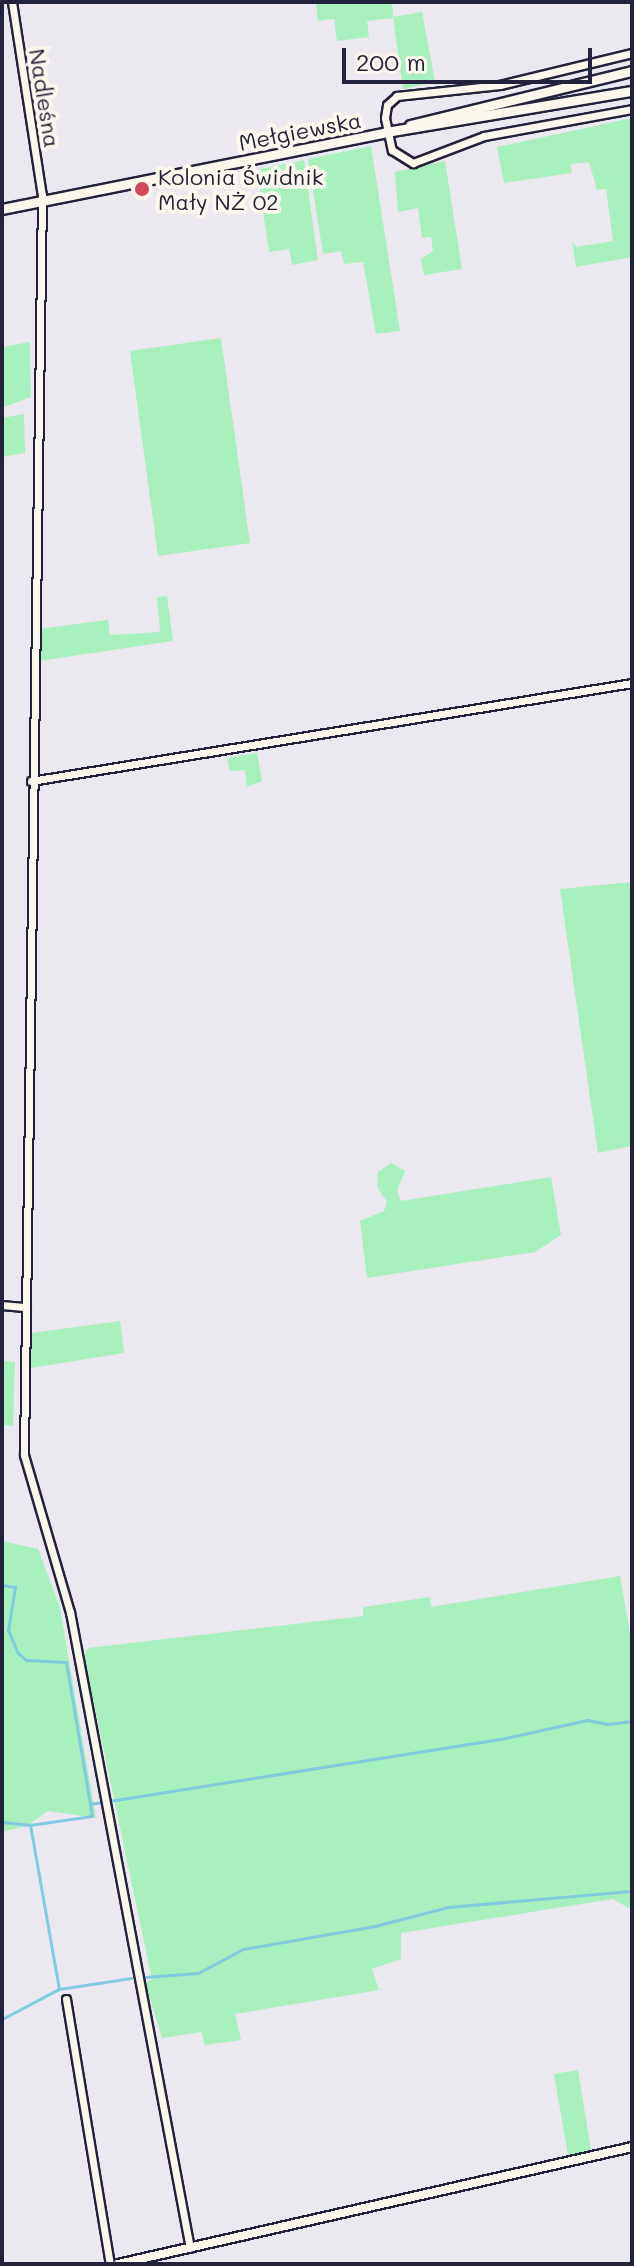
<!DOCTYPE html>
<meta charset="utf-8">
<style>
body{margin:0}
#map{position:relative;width:634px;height:2266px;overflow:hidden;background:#ece8ef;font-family:Mali,sans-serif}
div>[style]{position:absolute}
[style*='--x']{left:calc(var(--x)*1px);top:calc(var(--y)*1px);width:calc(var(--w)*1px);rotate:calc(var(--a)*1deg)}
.green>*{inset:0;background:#a8f0bd}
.stream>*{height:3px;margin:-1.5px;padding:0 1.5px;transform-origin:1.5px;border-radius:1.5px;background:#80cbe0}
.roads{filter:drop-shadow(2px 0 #22223b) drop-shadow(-2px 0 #22223b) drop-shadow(0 2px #22223b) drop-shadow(0 -2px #22223b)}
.minor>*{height:7px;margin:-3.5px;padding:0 3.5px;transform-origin:3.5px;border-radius:3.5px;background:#fbf7ec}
.tertiary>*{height:8px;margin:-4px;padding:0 4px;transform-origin:4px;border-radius:4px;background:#fbf7ec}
.secondary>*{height:9px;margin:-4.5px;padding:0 4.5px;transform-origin:4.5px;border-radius:4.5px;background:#fbf7ec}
.dots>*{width:22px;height:22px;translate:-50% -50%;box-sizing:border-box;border:4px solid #fbf7ec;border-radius:50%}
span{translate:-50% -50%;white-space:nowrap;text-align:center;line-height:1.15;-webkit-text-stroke:8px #fbf7ec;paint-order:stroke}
.street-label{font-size:22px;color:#22223b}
.poi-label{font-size:22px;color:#22223b}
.left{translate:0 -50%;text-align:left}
.frame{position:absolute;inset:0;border:4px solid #22223b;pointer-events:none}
.scale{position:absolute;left:342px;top:48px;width:250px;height:36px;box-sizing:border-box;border:4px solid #22223b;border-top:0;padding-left:10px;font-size:24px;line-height:28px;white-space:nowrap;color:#22223b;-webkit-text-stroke:6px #fbf7ec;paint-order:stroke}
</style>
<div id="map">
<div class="green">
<i style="clip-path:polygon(316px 2px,392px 2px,393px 17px,422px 12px,435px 82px,403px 89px,393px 18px,367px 21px,369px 37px,337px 41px,334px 19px,318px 21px)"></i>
<i style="clip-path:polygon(632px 118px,632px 257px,576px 267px,572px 241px,576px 247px,613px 241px,606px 189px,597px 190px,589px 162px,571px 164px,572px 173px,504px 183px,497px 147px)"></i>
<i style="clip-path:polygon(371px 146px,400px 331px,376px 334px,363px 262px,344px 264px,341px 251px,323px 254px,308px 159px)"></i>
<i style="clip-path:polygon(304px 160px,318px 260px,292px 265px,289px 249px,269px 252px,257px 170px)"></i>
<i style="clip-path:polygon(445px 161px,462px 269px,424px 275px,421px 259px,433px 251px,431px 237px,422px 238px,418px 208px,398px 212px,395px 172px)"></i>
<i style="clip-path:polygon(221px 338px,250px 543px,158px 556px,130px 351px)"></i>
<i style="clip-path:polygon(30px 342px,31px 397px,2px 408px,2px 347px)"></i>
<i style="clip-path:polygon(24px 414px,25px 453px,2px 457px,2px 418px)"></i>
<i style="clip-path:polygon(167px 596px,173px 641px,39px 661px,38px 629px,108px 620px,110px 635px,160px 632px,157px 597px)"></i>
<i style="clip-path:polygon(257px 753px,262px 781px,247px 787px,245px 770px,230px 771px,227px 758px)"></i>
<i style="clip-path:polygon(632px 882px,632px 1146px,598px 1153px,560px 889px)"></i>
<i style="clip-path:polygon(391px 1163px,405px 1171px,397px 1191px,401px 1201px,551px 1177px,561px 1235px,535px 1252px,367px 1278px,360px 1221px,384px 1211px,387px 1202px,377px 1187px,378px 1172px)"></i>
<i style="clip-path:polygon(120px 1321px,124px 1353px,31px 1368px,31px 1333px)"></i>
<i style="clip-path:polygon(2px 1361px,15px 1362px,13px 1426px,2px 1425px)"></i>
<i style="clip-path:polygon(2px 1541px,38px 1549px,60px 1607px,96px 1818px,48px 1811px,27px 1826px,2px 1832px)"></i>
<i style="clip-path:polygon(620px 1576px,632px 1644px,632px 1910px,613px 1899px,401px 1933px,401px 1959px,372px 1969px,379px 1990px,235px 2014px,241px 2040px,205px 2045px,201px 2032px,162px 2038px,145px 1982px,152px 1980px,84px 1656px,88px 1648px,363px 1616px,363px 1607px,430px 1597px,431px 1607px)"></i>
<i style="clip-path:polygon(578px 2070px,591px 2150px,568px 2155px,554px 2074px)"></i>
</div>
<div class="stream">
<i style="--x:2;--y:1585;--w:13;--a:9"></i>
<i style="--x:15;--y:1587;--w:44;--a:99.2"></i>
<i style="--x:8;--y:1630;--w:25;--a:67"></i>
<i style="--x:18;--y:1653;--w:11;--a:41"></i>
<i style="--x:26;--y:1660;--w:40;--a:2.9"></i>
<i style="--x:66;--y:1662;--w:156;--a:80.4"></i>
<i style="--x:92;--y:1816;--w:63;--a:171.7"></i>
<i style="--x:30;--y:1825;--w:28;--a:-174"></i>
<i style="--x:90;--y:1804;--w:420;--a:-9"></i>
<i style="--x:505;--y:1738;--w:84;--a:-12.4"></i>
<i style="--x:587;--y:1720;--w:21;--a:11"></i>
<i style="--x:608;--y:1724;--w:24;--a:-7"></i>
<i style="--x:145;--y:1977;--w:53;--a:-4.3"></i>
<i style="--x:198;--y:1973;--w:51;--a:-28.1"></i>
<i style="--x:243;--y:1949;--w:134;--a:-9.9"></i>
<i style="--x:375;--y:1926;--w:75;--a:-14.6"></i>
<i style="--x:448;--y:1907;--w:185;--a:-5"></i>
<i style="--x:59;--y:1989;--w:73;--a:-8.7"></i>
<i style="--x:2;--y:2019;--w:64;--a:-27.8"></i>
<i style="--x:59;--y:1989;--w:167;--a:-100"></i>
</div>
<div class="roads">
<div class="minor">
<i style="--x:12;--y:2;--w:195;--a:81.2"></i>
<i style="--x:42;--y:195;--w:1260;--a:90.82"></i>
<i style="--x:24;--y:1455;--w:164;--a:73.7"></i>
<i style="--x:70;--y:1612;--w:647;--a:79.32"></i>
<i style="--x:632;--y:53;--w:136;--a:166.4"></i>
<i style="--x:500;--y:85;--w:104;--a:173.9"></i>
<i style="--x:397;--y:96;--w:13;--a:138"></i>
<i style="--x:387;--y:105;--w:13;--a:99"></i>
<i style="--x:385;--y:118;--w:33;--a:78"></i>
<i style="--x:392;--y:150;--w:25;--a:32"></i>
<i style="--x:413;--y:163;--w:76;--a:-20.8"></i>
<i style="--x:484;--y:136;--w:150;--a:-10.3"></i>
<i style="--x:31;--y:781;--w:609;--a:-9.26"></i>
<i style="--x:2;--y:1305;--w:24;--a:5"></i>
<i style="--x:66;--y:1999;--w:269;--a:80.6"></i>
</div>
<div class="tertiary">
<i style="--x:118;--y:2264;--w:527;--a:-12.82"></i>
</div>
<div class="secondary">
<i style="--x:410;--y:125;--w:228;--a:-13.7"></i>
<i style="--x:2;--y:209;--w:392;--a:-11.3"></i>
<i style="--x:386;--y:132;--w:249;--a:-9.5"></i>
</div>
</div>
<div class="dots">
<i style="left:142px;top:189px;background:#d1495b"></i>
</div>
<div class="street-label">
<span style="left:45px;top:98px;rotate:81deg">Nadleśna</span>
<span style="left:300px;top:131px;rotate:-11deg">Mełgiewska</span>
</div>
<div class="poi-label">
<span class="left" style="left:158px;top:189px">Kolonia Świdnik<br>Mały NŻ 02</span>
</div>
<div class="frame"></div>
<div class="scale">200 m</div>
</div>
